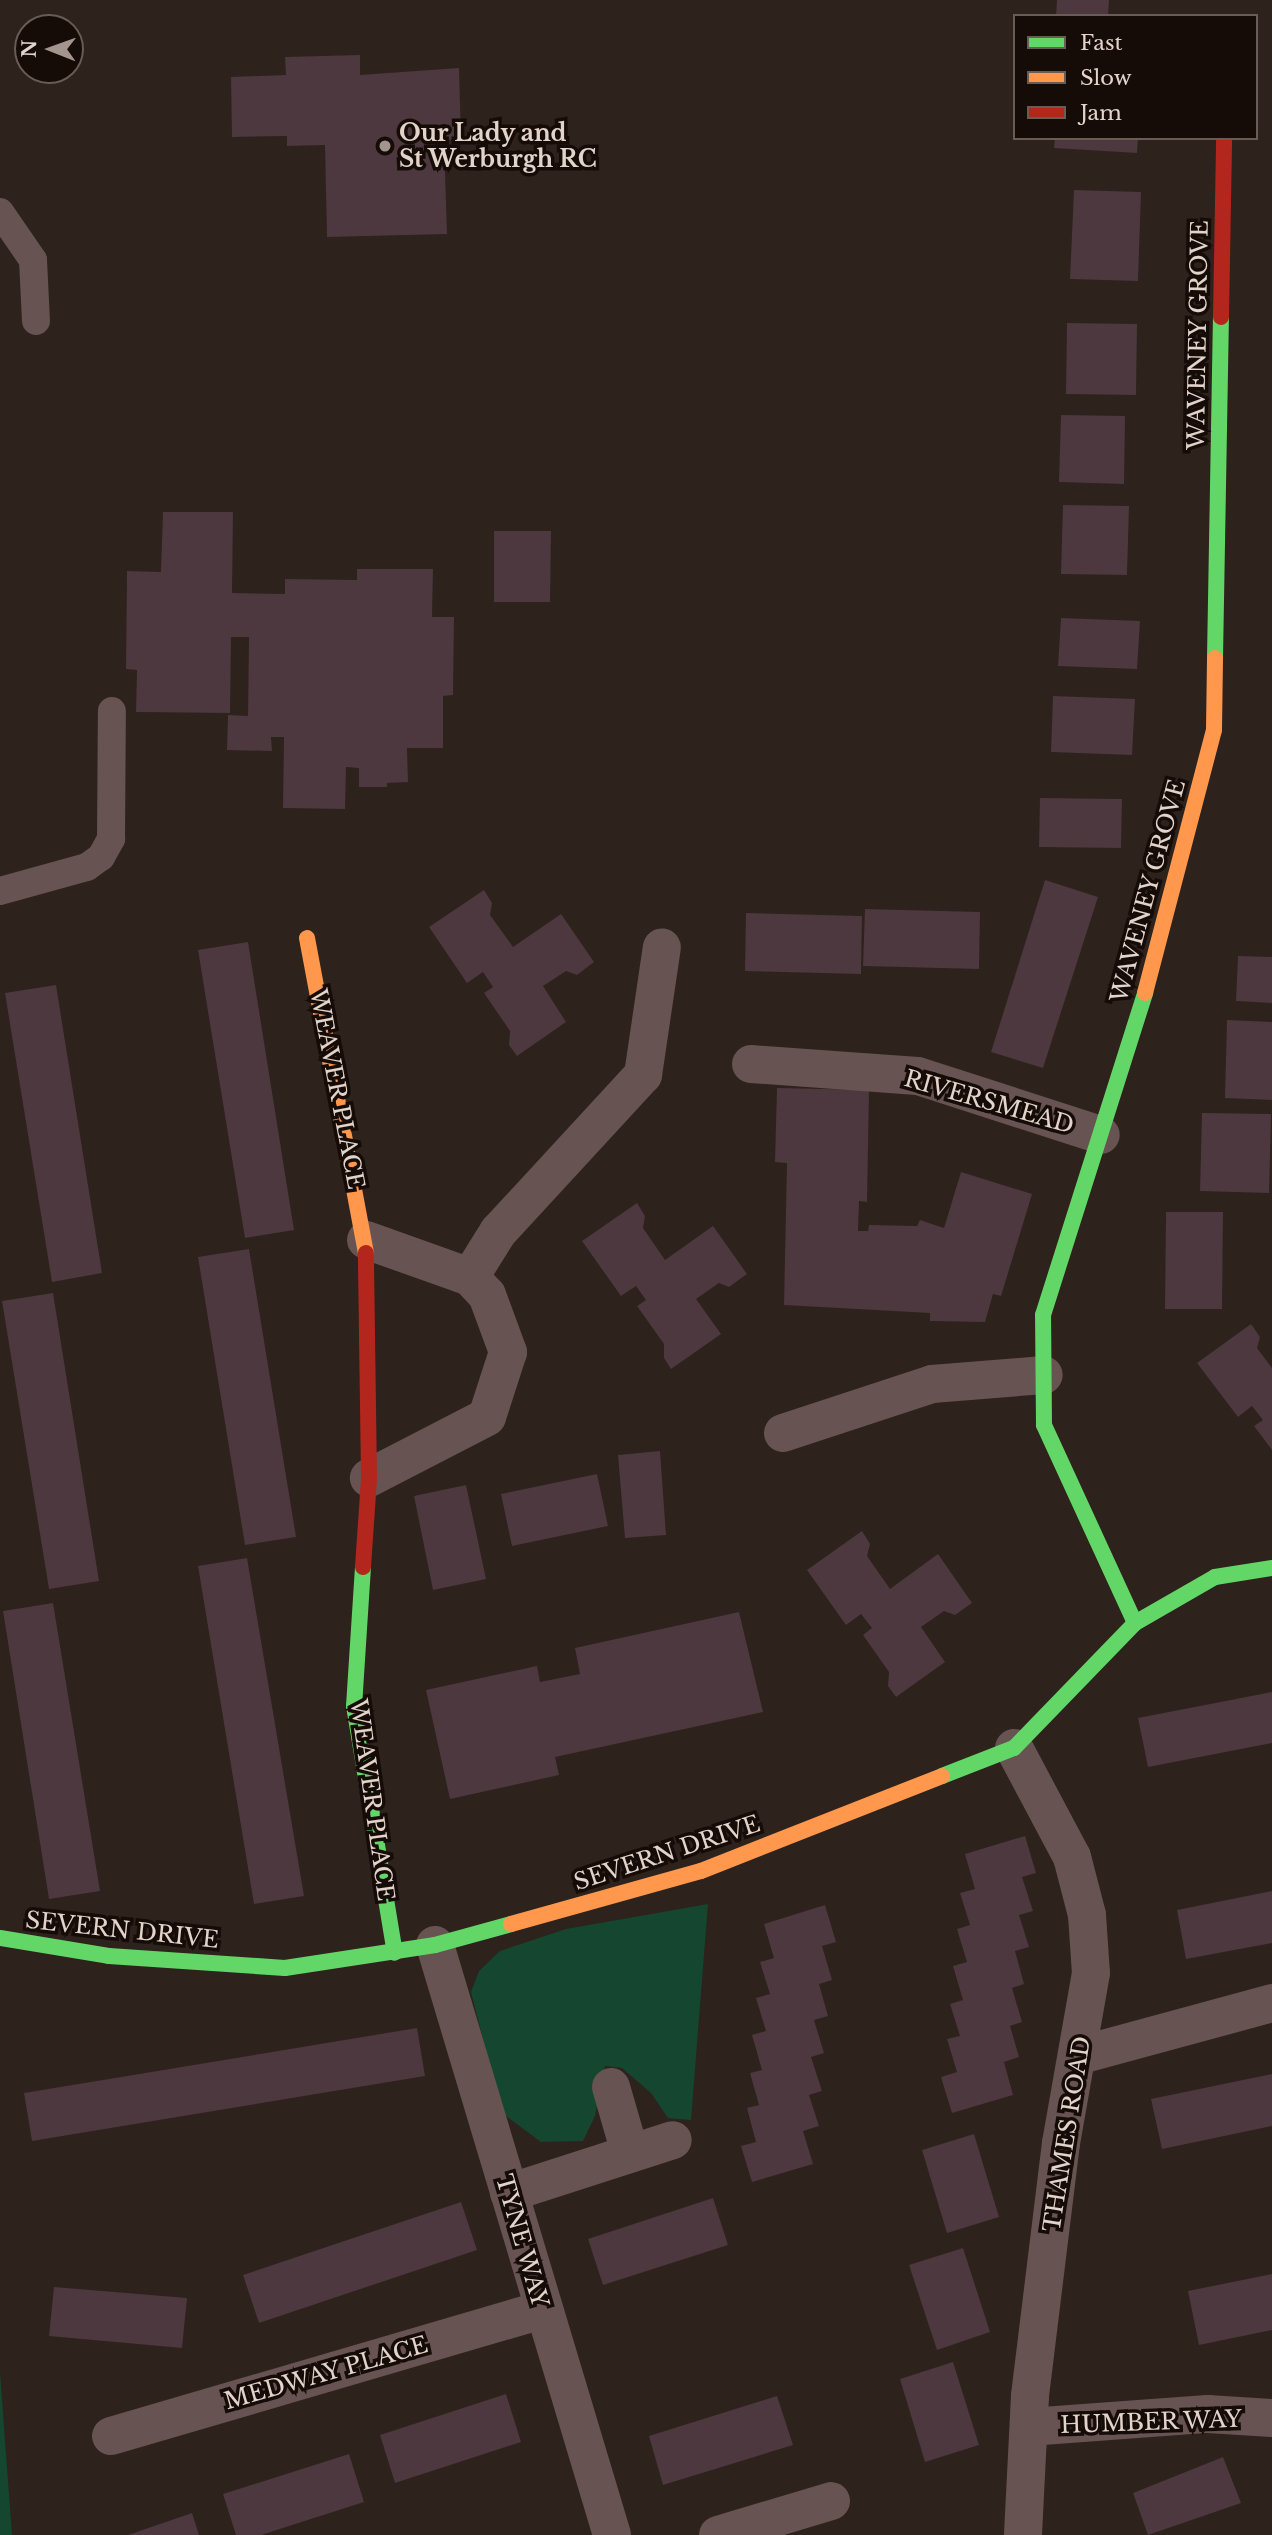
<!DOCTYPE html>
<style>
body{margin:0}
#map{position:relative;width:1272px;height:2535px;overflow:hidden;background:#2d221c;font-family:"Libre Baskerville",serif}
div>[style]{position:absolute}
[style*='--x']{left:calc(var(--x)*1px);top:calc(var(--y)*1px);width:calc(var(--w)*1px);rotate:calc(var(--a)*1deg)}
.green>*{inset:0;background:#15462f}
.building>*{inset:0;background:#4c383e}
.lane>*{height:28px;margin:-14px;padding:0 14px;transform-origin:14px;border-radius:14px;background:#675351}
.street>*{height:38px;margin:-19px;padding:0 19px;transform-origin:19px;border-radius:19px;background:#675351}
.fast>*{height:16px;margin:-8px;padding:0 8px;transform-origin:8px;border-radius:8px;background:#63d668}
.slow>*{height:16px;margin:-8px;padding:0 8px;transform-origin:8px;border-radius:8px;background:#ff974d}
.jam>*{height:16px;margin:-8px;padding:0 8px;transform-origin:8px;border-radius:8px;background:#b3261e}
.dots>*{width:19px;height:19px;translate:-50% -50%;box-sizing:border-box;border:4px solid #160c07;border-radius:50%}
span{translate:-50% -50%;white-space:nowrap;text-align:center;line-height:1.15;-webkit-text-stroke:7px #160c07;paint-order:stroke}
.poi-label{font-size:23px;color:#e2d3cb;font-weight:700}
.left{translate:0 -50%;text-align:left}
.street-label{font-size:23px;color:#e2d3cb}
.legend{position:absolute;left:1013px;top:14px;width:245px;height:126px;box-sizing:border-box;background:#160c07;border:2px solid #685c55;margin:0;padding:9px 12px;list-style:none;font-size:21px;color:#e2d3cb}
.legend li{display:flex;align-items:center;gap:14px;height:35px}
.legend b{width:35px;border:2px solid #685c55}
.north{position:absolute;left:14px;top:14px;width:70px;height:70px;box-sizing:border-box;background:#160c07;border:2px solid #685c55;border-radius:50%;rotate:271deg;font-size:19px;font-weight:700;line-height:28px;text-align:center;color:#e2d3cb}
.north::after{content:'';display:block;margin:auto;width:24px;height:32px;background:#a3958e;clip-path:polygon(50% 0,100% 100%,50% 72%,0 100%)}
</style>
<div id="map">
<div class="green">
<i style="clip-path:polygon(708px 1904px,691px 2120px,668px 2118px,651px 2093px,622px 2068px,605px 2066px,595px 2116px,583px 2141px,541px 2142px,502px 2113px,471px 1992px,479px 1971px,500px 1951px,566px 1929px)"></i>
<i style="clip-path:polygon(0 2372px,5px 2441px,12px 2535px,0 2535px)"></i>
</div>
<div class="building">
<i style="clip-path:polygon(1057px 0,1109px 0,1108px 16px,1056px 16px)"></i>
<i style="clip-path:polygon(360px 55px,360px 75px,459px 68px,461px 139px,444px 140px,447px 234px,327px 237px,325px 145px,287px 146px,287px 136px,232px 137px,231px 77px,286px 75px,285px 57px)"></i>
<i style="clip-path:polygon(1055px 138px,1138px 138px,1137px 153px,1054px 148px)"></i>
<i style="clip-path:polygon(1074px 190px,1141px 192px,1138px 281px,1070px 279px)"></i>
<i style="clip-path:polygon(1067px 323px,1137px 324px,1136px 395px,1066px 394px)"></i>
<i style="clip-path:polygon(1061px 415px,1125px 416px,1124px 484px,1059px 482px)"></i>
<i style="clip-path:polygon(1063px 505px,1129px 506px,1127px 575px,1061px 574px)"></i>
<i style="clip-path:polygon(163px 512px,233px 512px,232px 593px,285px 594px,285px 579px,357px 580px,357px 569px,433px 569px,432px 617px,454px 617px,453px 695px,443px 696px,443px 748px,407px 748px,408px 782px,387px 783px,387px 787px,359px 787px,359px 768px,346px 767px,345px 809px,283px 808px,284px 737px,271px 737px,272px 751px,227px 750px,228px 715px,248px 716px,249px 637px,231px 637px,230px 713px,136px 712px,137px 670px,126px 669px,127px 571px,161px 572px)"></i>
<i style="clip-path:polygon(494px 531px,551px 531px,550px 602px,494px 602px)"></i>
<i style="clip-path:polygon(1061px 618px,1140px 621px,1137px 669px,1058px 666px)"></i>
<i style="clip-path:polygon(1053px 696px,1135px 699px,1132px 755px,1051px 752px)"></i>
<i style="clip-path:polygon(1040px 798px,1122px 799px,1121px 848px,1039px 847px)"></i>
<i style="clip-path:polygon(1045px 880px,1098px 897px,1043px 1068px,991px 1052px)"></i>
<i style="clip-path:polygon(484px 890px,492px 903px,490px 915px,513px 947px,561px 914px,594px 962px,577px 975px,566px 971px,543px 986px,566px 1022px,517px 1056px,509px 1045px,510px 1031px,484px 993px,493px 987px,483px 972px,467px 983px,429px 927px)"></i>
<i style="clip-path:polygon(865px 909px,980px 912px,979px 969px,863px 966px)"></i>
<i style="clip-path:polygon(746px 913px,862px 916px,861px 974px,745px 971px)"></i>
<i style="clip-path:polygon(248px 942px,294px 1230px,245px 1238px,198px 950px)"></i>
<i style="clip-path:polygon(1238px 956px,1272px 957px,1272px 1003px,1236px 1001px)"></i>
<i style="clip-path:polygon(56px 985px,102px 1273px,52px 1282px,5px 993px)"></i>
<i style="clip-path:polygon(1227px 1020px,1272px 1022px,1272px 1100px,1225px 1098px)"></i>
<i style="clip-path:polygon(777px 1088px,869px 1090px,867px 1202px,859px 1201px,858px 1231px,868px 1231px,869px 1225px,917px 1226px,920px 1220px,944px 1228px,961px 1172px,1032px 1194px,1001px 1296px,993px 1294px,985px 1322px,930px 1321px,930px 1313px,784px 1305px,787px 1163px,775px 1162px)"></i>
<i style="clip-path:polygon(1202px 1113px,1271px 1114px,1269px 1193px,1200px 1191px)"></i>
<i style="clip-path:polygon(637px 1203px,645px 1216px,643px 1228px,665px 1260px,713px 1226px,747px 1274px,729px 1287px,719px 1283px,696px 1299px,721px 1334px,671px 1369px,664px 1358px,664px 1344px,637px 1306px,646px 1300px,636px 1286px,621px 1296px,582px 1241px)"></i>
<i style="clip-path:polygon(1166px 1212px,1223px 1212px,1222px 1309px,1165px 1309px)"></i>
<i style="clip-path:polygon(249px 1249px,296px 1537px,245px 1545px,198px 1257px)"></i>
<i style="clip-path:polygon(53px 1293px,99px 1581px,49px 1589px,2px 1301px)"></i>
<i style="clip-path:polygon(1251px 1324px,1260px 1337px,1257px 1348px,1272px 1368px,1272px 1450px,1254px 1426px,1263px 1420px,1252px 1406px,1238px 1417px,1197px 1363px)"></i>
<i style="clip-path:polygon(660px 1451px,666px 1535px,625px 1538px,618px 1455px)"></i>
<i style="clip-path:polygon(597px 1474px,608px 1526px,512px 1546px,501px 1494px)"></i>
<i style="clip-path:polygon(466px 1485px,486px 1579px,433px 1590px,414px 1496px)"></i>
<i style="clip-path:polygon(862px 1531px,870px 1544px,867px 1556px,890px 1589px,938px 1554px,972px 1603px,955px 1615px,944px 1611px,921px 1627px,945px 1662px,896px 1697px,888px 1686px,889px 1672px,863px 1635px,872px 1628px,861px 1614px,846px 1625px,807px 1570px)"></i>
<i style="clip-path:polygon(247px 1558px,304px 1896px,254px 1904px,198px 1566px)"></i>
<i style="clip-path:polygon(53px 1603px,100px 1891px,49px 1899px,3px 1611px)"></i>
<i style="clip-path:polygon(739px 1612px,763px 1712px,555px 1757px,559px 1775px,450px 1799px,426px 1690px,537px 1666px,540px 1682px,580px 1674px,575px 1648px)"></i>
<i style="clip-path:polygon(1272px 1692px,1272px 1743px,1148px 1767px,1138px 1718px)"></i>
<i style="clip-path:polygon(1025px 1836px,1036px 1873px,1022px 1877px,1033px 1911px,1019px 1915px,1029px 1947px,1015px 1951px,1024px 1984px,1012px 1988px,1022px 2022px,1010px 2026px,1019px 2057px,1004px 2062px,1013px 2095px,952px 2113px,941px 2077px,957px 2072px,947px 2039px,960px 2036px,950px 2004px,963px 2000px,953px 1966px,967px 1962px,957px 1929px,970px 1925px,960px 1893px,975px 1889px,965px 1854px)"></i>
<i style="clip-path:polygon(1272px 1891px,1272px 1943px,1186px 1959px,1177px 1910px)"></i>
<i style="clip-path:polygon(825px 1905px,836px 1942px,822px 1946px,832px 1980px,819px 1984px,828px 2016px,814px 2020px,824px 2053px,811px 2057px,822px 2091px,809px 2095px,819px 2126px,803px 2131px,813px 2164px,752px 2182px,741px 2146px,756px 2142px,747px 2108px,759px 2105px,750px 2073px,762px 2070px,752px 2035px,766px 2031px,756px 1998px,770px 1994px,760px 1962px,774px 1958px,764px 1924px)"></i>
<i style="clip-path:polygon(417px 2028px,425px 2076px,32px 2141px,24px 2093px)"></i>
<i style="clip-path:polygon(1272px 2074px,1272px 2126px,1162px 2149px,1151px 2099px)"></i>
<i style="clip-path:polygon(974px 2134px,999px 2217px,947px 2233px,922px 2150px)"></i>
<i style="clip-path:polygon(713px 2198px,728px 2245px,603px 2285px,588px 2239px)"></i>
<i style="clip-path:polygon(461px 2202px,477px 2250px,259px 2323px,243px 2275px)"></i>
<i style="clip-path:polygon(963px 2248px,990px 2332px,937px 2350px,909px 2265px)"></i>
<i style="clip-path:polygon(1272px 2274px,1272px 2330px,1199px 2345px,1188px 2291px)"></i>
<i style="clip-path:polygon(54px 2287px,187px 2298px,182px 2348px,49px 2336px)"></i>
<i style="clip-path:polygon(953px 2362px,979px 2445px,925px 2462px,900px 2379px)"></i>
<i style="clip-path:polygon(506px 2394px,521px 2442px,395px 2483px,380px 2435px)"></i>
<i style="clip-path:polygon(777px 2396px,793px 2445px,663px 2485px,649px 2436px)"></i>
<i style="clip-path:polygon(349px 2454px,364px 2502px,261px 2535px,236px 2535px,223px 2494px)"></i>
<i style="clip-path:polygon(1223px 2457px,1241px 2503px,1148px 2535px,1133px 2493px)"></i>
<i style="clip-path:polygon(192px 2513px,199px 2535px,128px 2535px)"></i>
</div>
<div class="lane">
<i style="--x:0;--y:212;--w:58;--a:55.5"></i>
<i style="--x:33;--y:260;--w:61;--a:87.2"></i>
<i style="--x:0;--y:891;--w:90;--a:-15.4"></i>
<i style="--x:87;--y:867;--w:17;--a:-36"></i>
<i style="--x:101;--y:857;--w:21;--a:-61"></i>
<i style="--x:111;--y:839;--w:128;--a:-89.6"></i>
</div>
<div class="street">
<i style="--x:751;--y:1064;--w:167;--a:4.1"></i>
<i style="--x:918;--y:1076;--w:192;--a:17.9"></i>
<i style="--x:366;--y:1240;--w:110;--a:19.6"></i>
<i style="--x:470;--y:1277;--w:25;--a:47"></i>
<i style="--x:487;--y:1295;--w:61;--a:69.8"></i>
<i style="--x:508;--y:1352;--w:68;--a:107.9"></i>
<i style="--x:487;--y:1417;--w:133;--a:152.7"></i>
<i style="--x:470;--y:1277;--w:53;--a:-58.1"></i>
<i style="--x:498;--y:1232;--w:214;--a:-47.3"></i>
<i style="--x:643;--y:1075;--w:129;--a:-81.6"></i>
<i style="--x:783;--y:1433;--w:157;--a:-18.2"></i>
<i style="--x:932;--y:1384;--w:112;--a:-4.6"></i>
<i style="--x:1014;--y:1748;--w:123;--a:62"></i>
<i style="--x:1072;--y:1857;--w:60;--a:75.5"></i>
<i style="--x:1087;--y:1915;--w:58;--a:86.1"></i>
<i style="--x:1091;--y:1973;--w:173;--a:100"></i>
<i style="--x:1061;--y:2143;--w:255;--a:97"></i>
<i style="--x:1030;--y:2396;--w:139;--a:92.9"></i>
<i style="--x:435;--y:1945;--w:616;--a:73.3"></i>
<i style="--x:1081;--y:2055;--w:198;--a:-15.2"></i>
<i style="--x:611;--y:2087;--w:69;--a:73.9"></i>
<i style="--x:509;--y:2193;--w:172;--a:-17.9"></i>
<i style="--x:1029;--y:2427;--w:179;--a:-4.2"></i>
<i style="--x:1208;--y:2414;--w:64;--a:3.6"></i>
<i style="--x:111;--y:2436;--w:449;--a:-16.3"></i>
<i style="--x:718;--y:2535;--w:118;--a:-16.7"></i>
</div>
<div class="fast">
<i style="--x:1215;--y:658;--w:341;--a:-89"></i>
<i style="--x:363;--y:1567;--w:139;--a:93.7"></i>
<i style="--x:354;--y:1706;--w:250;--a:80.6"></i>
<i style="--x:1135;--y:1623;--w:218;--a:-114.7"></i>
<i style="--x:1044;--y:1425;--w:110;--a:-90.5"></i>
<i style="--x:1043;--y:1315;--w:338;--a:-72.4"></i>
<i style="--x:942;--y:1776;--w:77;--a:-21.3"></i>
<i style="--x:1014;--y:1748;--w:174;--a:-45.9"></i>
<i style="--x:1135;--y:1623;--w:92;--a:-29.9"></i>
<i style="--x:1215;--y:1577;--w:58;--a:-9"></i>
<i style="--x:0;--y:1938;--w:110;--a:9.4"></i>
<i style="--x:109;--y:1956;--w:176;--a:3.9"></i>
<i style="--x:285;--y:1968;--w:152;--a:-8.7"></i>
<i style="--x:435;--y:1945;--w:79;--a:-15.4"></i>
</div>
<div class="slow">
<i style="--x:307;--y:938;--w:320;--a:79.4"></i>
<i style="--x:1145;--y:993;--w:272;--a:-75.3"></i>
<i style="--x:1214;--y:730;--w:72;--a:-89.2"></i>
<i style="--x:511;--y:1924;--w:197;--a:-15.6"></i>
<i style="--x:701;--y:1871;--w:259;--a:-21.5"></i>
</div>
<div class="jam">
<i style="--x:1221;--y:317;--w:179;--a:-89"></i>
<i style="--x:363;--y:1567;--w:89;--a:-86.1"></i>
<i style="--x:369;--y:1478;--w:225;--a:-90.8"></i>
</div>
<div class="dots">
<i style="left:385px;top:146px;background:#a3958e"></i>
</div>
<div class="poi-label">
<span class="left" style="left:399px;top:146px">Our Lady and<br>St Werburgh RC</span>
</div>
<div class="street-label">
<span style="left:1198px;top:335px;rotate:-89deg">WAVENEY GROVE</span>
<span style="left:1148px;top:891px;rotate:-75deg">WAVENEY GROVE</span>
<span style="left:337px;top:1089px;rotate:79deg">WEAVER PLACE</span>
<span style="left:989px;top:1102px;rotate:16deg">RIVERSMEAD</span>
<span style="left:372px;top:1800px;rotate:82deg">WEAVER PLACE</span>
<span style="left:667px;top:1853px;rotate:-18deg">SEVERN DRIVE</span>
<span style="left:122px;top:1930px;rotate:6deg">SEVERN DRIVE</span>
<span style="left:1067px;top:2134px;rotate:-81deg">THAMES ROAD</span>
<span style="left:522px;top:2241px;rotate:74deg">TYNE WAY</span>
<span style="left:326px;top:2373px;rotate:-16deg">MEDWAY PLACE</span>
<span style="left:1151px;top:2422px;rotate:-2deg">HUMBER WAY</span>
</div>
<ul class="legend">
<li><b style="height:9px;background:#63d668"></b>Fast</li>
<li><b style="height:9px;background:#ff974d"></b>Slow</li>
<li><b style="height:9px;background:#b3261e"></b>Jam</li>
</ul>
<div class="north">N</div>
</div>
